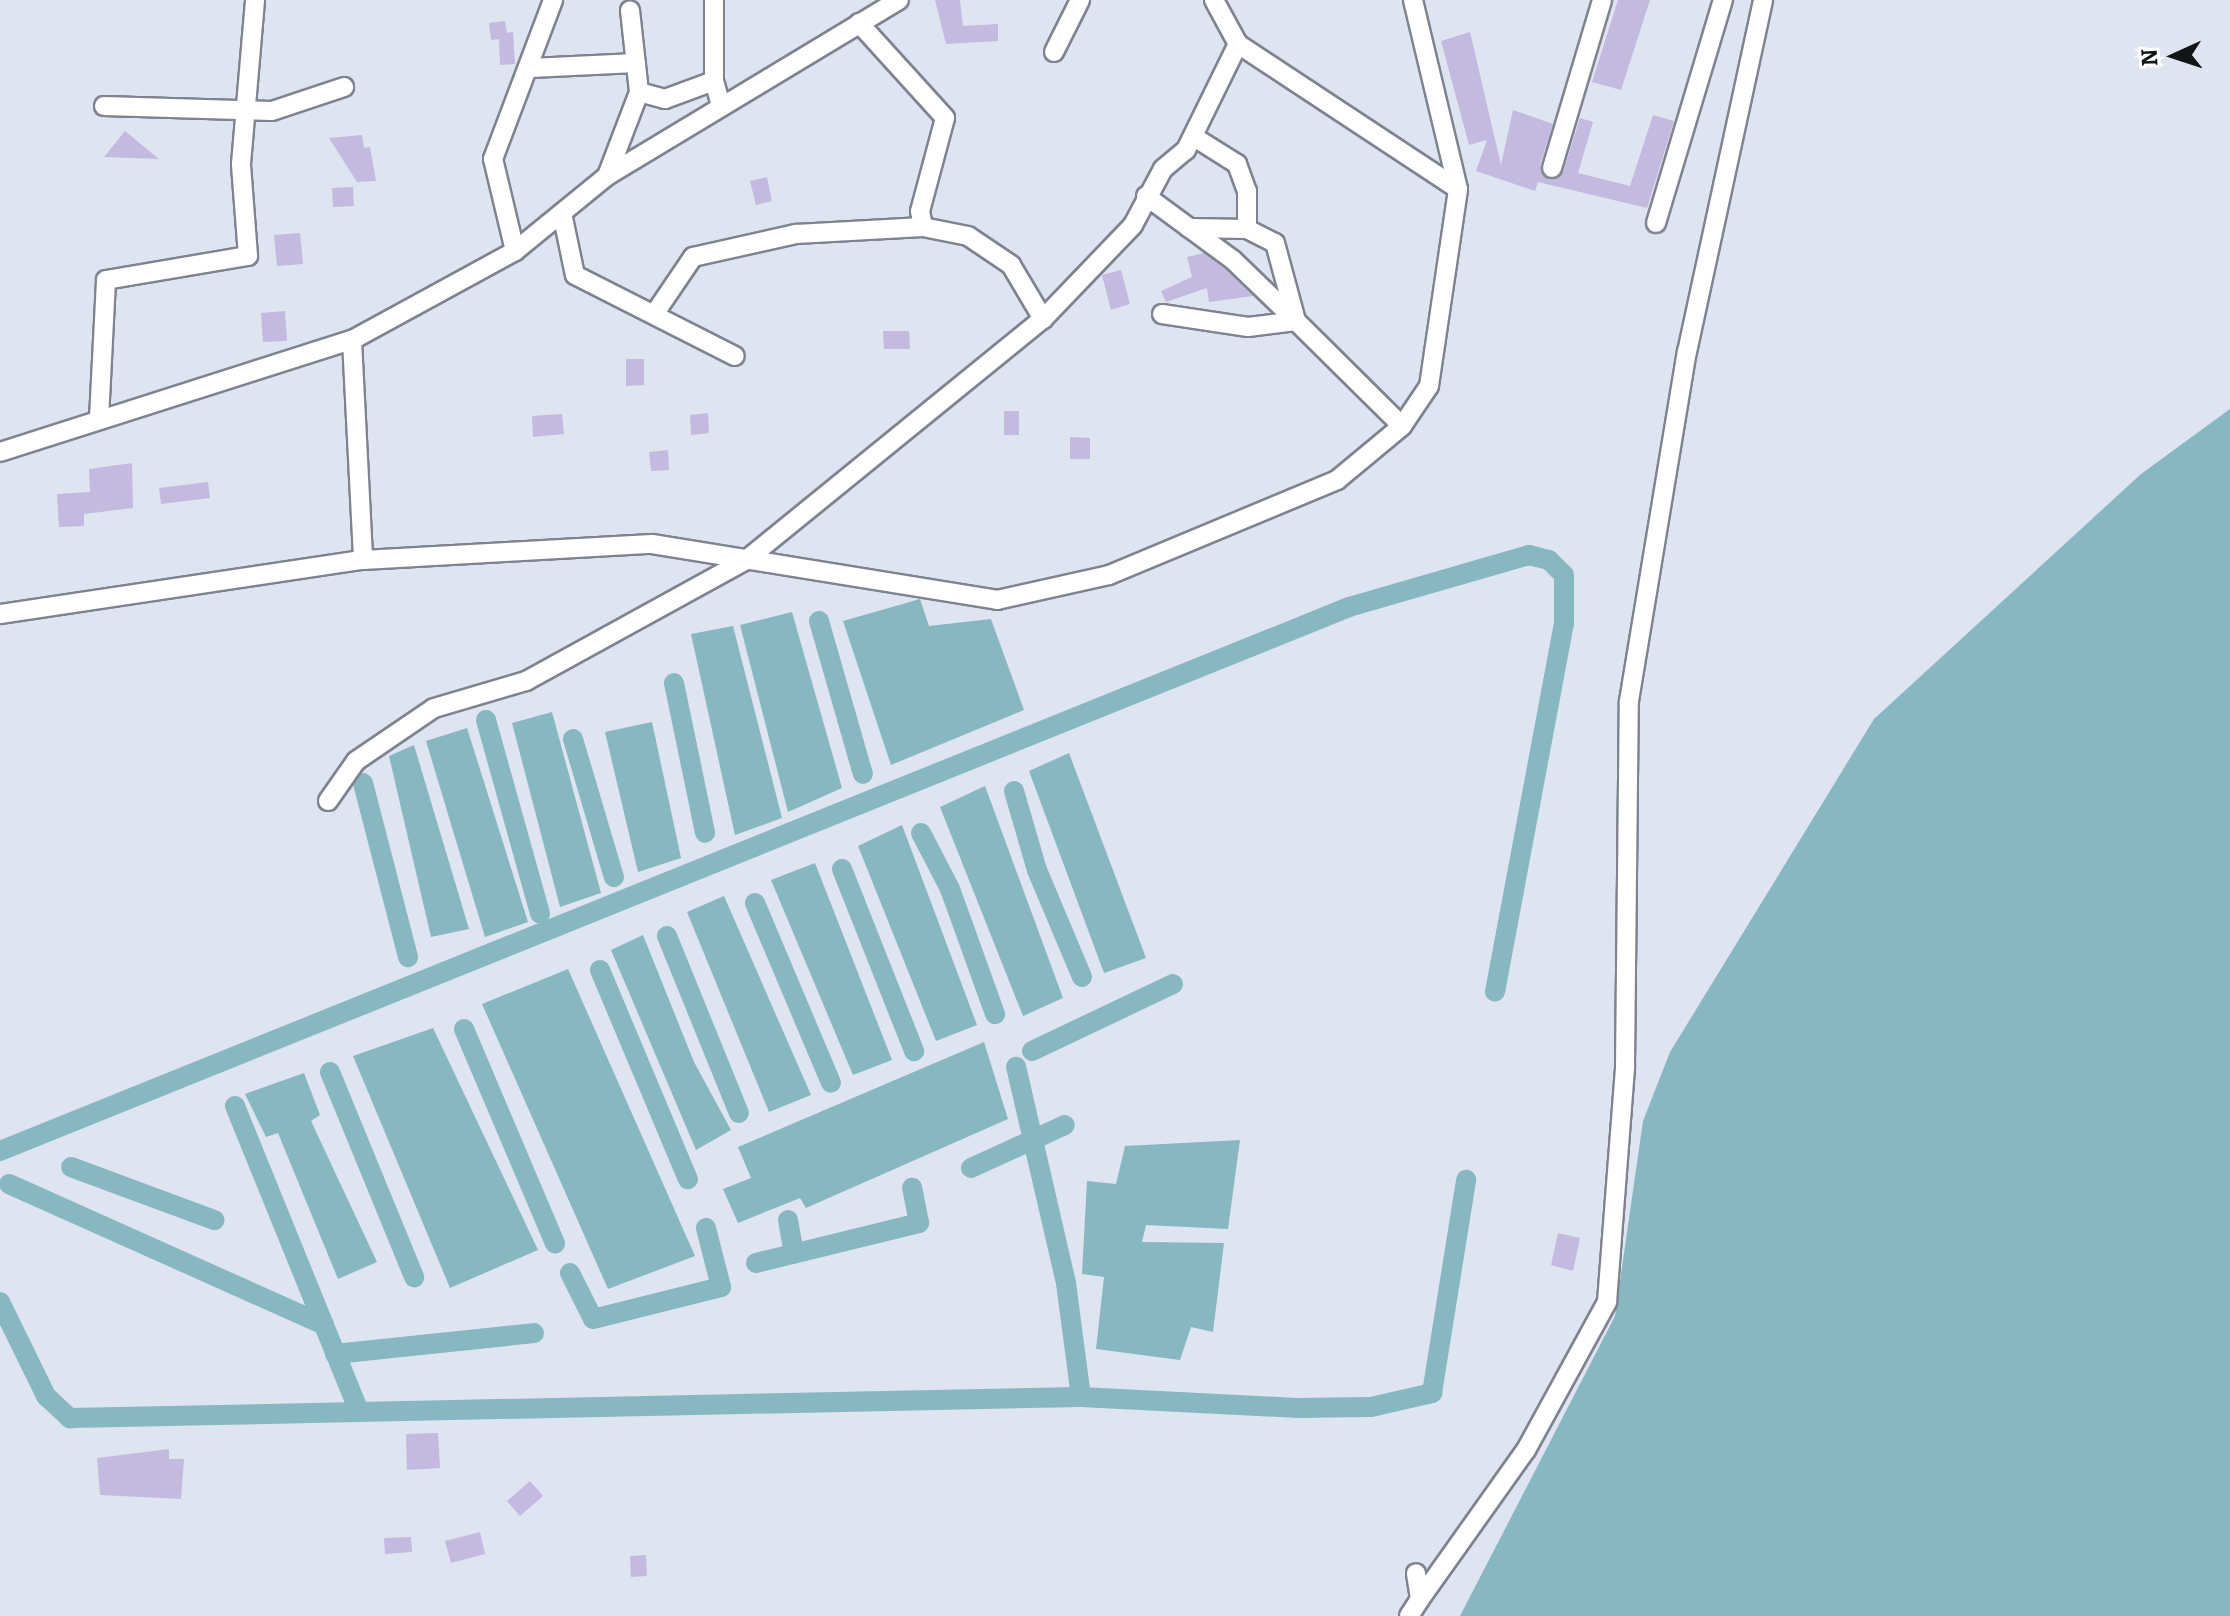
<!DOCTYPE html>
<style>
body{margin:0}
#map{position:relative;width:2230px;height:1616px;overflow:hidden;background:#dfe4f1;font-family:Bitter,serif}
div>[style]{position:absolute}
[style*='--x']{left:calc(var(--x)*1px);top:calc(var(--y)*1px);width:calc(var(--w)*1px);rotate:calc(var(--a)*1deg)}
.water>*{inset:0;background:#87b7c0}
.canal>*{height:20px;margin:-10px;padding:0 10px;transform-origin:10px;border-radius:10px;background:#87b7c0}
.building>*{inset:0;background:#c4b9de}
.roads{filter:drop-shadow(2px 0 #7f838f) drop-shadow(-2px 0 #7f838f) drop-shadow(0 2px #7f838f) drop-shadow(0 -2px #7f838f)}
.minor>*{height:18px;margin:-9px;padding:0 9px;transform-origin:9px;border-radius:9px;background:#fff}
span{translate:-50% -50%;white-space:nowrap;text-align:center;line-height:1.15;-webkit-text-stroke:6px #fff;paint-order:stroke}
.north{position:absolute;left:2134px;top:16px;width:80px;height:80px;-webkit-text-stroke:6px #fff;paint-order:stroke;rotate:267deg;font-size:22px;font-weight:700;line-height:32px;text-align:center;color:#121418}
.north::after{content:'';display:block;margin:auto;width:28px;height:36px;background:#121418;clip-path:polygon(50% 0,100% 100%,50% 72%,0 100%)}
</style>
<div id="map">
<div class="water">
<i style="clip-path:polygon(2230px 409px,2230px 1616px,1460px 1616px,1615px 1316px,1643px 1121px,1670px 1052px,1874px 719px,2141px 474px)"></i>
<i style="clip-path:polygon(920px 599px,929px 626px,991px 619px,1024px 710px,891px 765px,843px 621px)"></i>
<i style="clip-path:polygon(792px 612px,842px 788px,788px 812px,740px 625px)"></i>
<i style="clip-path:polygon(733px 626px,782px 818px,735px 835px,691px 634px)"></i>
<i style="clip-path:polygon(552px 712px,601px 893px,560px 907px,512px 723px)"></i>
<i style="clip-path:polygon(652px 722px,681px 858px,638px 872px,605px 732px)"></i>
<i style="clip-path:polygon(467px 728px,528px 922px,485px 937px,426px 741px)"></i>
<i style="clip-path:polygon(414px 745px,469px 929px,431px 937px,389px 756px)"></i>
<i style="clip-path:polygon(1069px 753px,1146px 958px,1104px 973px,1029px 771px)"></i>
<i style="clip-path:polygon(985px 786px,1063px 998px,1023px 1016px,940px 807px)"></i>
<i style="clip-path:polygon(902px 825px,977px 1025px,936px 1041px,858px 846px)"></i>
<i style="clip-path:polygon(815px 863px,892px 1060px,853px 1075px,771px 880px)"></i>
<i style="clip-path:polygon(724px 896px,811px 1095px,769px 1112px,687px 912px)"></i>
<i style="clip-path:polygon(643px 935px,694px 1062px,731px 1130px,696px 1150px,611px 950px)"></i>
<i style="clip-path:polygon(568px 969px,695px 1256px,608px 1289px,482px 1004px)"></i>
<i style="clip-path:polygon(433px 1028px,538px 1250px,450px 1288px,353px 1056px)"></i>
<i style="clip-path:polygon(984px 1042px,1008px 1119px,806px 1208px,800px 1198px,738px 1223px,723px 1189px,751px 1178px,738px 1147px)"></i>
<i style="clip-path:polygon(304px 1073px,320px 1115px,311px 1121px,377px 1262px,338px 1279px,278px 1133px,266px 1137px,245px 1094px)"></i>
<i style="clip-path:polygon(1240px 1140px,1228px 1229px,1146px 1225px,1142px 1242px,1224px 1243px,1213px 1332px,1191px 1327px,1180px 1360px,1096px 1349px,1104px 1277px,1082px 1274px,1087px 1181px,1116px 1184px,1125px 1146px)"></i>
</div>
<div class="canal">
<i style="--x:819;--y:621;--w:159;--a:74"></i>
<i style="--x:674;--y:683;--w:153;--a:78.3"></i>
<i style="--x:486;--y:720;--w:201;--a:74.4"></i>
<i style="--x:573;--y:739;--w:144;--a:73.5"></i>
<i style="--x:363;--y:783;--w:180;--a:75.5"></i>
<i style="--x:1014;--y:791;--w:82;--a:73.8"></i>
<i style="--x:1037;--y:870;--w:116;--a:67.2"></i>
<i style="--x:921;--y:833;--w:63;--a:62.6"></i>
<i style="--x:950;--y:889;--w:133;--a:70.2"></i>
<i style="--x:842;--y:869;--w:196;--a:68.4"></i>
<i style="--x:755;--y:903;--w:195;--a:67.1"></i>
<i style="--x:667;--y:936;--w:191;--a:67.9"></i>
<i style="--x:600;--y:970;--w:227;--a:67.2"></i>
<i style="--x:464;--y:1029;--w:233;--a:67"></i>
<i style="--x:1032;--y:1051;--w:156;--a:-25.4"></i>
<i style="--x:330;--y:1072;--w:222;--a:67.7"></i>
<i style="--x:235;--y:1106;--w:327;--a:67.9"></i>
<i style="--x:0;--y:1151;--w:1455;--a:-21.96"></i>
<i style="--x:1349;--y:607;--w:187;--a:-16.1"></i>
<i style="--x:1529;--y:555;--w:21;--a:14"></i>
<i style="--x:1549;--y:560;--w:21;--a:45"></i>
<i style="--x:1564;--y:575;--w:48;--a:90"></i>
<i style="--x:1564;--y:623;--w:375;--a:100.6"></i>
<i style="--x:71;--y:1167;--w:153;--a:20.3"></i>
<i style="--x:971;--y:1168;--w:103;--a:-24.6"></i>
<i style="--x:9;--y:1184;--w:345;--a:24.1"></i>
<i style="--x:788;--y:1220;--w:34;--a:80"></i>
<i style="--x:756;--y:1263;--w:168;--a:-13.8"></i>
<i style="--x:919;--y:1223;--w:36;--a:-101"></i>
<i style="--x:570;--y:1273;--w:51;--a:63.4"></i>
<i style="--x:593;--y:1319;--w:132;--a:-14"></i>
<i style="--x:721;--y:1287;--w:61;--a:-104.3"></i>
<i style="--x:0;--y:1302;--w:105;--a:63.9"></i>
<i style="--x:46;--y:1396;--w:33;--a:43"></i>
<i style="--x:70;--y:1418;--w:1011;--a:-1.19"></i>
<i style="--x:1081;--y:1397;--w:115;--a:-97.5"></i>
<i style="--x:1066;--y:1283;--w:222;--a:-103"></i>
<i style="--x:335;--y:1354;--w:200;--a:-6"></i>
<i style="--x:1081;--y:1397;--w:215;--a:2.9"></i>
<i style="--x:1296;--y:1408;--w:75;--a:-0.8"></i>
<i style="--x:1371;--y:1407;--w:63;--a:-12.9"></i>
<i style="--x:1432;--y:1393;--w:216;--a:-80.9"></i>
</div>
<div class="building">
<i style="clip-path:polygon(935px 0,960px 0,963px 26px,998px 24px,998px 41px,946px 44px)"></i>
<i style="clip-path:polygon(1618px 0,1650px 0,1621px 90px,1592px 82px)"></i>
<i style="clip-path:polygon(505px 21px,507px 33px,513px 32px,515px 64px,500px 65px,499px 39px,491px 40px,489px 23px)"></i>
<i style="clip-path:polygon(1470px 32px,1501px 165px,1513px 110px,1553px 124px,1540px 165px,1549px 180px,1563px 172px,1580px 118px,1593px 122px,1578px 173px,1630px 186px,1653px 115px,1674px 121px,1647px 208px,1538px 182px,1535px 191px,1476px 171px,1487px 140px,1469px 145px,1441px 41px)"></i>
<i style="clip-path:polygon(125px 131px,159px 159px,104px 157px)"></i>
<i style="clip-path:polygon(362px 135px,364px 148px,370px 147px,376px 181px,357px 182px,329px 138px)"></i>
<i style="clip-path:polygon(767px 177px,772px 201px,756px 205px,750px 181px)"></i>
<i style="clip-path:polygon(353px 187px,354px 206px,333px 207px,332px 188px)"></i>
<i style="clip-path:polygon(300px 233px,303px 264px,277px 266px,274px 235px)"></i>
<i style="clip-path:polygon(1204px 253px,1225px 269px,1253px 296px,1209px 302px,1207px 288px,1166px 302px,1161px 291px,1192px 277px,1187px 257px)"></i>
<i style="clip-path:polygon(1121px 270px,1130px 304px,1111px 310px,1102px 275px)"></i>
<i style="clip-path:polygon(285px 311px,287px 341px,263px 342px,261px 313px)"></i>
<i style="clip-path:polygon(883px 331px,909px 331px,910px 349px,884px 349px)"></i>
<i style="clip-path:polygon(626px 359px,644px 359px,644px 385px,626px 386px)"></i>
<i style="clip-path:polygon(1004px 411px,1019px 411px,1019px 435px,1004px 435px)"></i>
<i style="clip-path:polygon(708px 413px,709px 433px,691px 435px,690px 415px)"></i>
<i style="clip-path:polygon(562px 414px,564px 434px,533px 437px,532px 416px)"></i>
<i style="clip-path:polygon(1070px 437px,1090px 438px,1090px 459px,1070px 459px)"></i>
<i style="clip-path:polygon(668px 450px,669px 470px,651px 471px,649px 452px)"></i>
<i style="clip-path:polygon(132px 463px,133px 508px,84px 514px,84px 526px,59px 527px,57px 494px,90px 492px,89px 469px)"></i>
<i style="clip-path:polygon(208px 482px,210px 498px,161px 504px,159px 488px)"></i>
<i style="clip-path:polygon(1558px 1233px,1580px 1238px,1573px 1271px,1551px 1265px)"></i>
<i style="clip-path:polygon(438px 1433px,440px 1468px,407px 1470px,406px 1434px)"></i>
<i style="clip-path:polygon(169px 1449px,169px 1459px,184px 1459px,181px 1499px,100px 1495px,97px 1458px)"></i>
<i style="clip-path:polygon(530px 1481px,543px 1496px,520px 1516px,507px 1501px)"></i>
<i style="clip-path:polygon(480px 1532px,485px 1554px,451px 1563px,445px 1541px)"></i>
<i style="clip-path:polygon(411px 1537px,412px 1552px,385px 1554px,384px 1538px)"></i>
<i style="clip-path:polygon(646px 1555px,647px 1576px,631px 1577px,630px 1556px)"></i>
</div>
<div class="roads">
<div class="minor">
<i style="--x:714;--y:0;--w:81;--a:90"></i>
<i style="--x:714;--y:81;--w:25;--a:74"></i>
<i style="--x:1214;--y:0;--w:50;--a:61.4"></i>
<i style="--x:1238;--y:44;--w:263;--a:33.4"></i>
<i style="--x:859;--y:23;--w:128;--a:47.8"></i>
<i style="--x:945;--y:118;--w:96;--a:105"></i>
<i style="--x:920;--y:211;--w:16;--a:79"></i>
<i style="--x:1054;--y:52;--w:58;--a:-63.4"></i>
<i style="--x:531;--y:68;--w:105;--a:-2.7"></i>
<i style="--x:639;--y:92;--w:27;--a:15"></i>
<i style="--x:665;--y:99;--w:52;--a:-20.2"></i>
<i style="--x:104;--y:106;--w:168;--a:1.7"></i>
<i style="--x:272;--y:111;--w:76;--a:-18.4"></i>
<i style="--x:1194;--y:137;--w:51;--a:32.1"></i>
<i style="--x:1237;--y:164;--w:29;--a:70"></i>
<i style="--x:1247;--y:191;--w:38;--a:90"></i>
<i style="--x:1552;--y:168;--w:175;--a:-73.4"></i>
<i style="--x:607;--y:176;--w:90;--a:-69.1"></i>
<i style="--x:639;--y:92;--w:82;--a:-96.3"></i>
<i style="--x:1146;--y:196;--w:108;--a:36.3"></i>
<i style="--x:1233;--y:260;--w:76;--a:43.9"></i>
<i style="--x:562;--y:213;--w:63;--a:78.2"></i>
<i style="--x:575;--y:275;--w:179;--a:26.9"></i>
<i style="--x:1656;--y:223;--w:233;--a:-73.3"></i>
<i style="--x:1189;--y:228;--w:58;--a:1"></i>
<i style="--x:1247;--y:229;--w:31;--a:27"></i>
<i style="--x:1275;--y:243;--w:81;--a:74.9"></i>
<i style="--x:1296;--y:321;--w:149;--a:44.7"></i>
<i style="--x:515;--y:251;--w:95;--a:-103.4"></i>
<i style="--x:493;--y:159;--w:170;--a:-69.3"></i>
<i style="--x:655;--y:313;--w:68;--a:-55.8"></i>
<i style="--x:693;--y:257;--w:106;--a:-12.6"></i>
<i style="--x:796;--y:234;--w:127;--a:-3.2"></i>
<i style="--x:923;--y:227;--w:46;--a:11.3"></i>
<i style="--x:968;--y:236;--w:52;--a:34"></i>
<i style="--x:1011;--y:265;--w:63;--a:59.3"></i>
<i style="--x:1162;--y:314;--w:87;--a:8.6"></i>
<i style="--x:1248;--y:327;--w:48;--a:-7.1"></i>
<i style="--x:352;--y:340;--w:220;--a:87.1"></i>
<i style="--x:99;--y:419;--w:139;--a:-87.1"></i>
<i style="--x:106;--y:280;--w:144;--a:-9.6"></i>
<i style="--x:248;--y:256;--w:92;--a:-94.4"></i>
<i style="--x:241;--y:164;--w:165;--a:-85.1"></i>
<i style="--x:0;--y:452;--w:369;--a:-17.7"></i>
<i style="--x:352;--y:340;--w:186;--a:-28.6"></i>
<i style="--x:515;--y:251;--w:119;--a:-39.2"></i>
<i style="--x:607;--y:176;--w:341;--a:-31.1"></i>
<i style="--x:0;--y:614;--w:367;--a:-8.5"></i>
<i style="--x:363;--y:560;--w:289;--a:-3.2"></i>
<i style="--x:652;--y:544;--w:350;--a:9.2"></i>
<i style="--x:997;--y:600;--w:115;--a:-12.6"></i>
<i style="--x:1109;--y:575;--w:247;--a:-22.6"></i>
<i style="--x:1337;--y:480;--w:85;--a:-39.7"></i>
<i style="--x:1402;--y:426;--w:48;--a:-56"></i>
<i style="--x:1429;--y:386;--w:199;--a:-81.6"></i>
<i style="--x:1458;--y:189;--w:194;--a:-103.4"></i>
<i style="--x:328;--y:801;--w:49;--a:-55"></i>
<i style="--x:356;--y:761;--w:94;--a:-34.2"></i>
<i style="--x:434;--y:708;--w:96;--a:-16.4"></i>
<i style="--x:526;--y:681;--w:251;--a:-28.8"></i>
<i style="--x:746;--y:560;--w:382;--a:-39.1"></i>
<i style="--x:1043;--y:319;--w:130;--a:-46.2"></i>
<i style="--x:1133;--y:225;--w:64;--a:-61.8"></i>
<i style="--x:1163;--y:169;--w:30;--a:-40"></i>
<i style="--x:1186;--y:150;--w:118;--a:-63.9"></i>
<i style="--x:1420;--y:1599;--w:183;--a:-54.6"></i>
<i style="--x:1526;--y:1450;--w:169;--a:-61.3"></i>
<i style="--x:1607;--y:1302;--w:237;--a:-85.6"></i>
<i style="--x:1625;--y:1066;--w:365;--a:-89.4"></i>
<i style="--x:1629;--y:701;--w:354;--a:-80.6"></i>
<i style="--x:1687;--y:352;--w:360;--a:-77.8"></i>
<i style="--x:1409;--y:1616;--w:20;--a:-57"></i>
<i style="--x:1420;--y:1599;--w:26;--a:-99"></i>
</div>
</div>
<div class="north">N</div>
</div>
